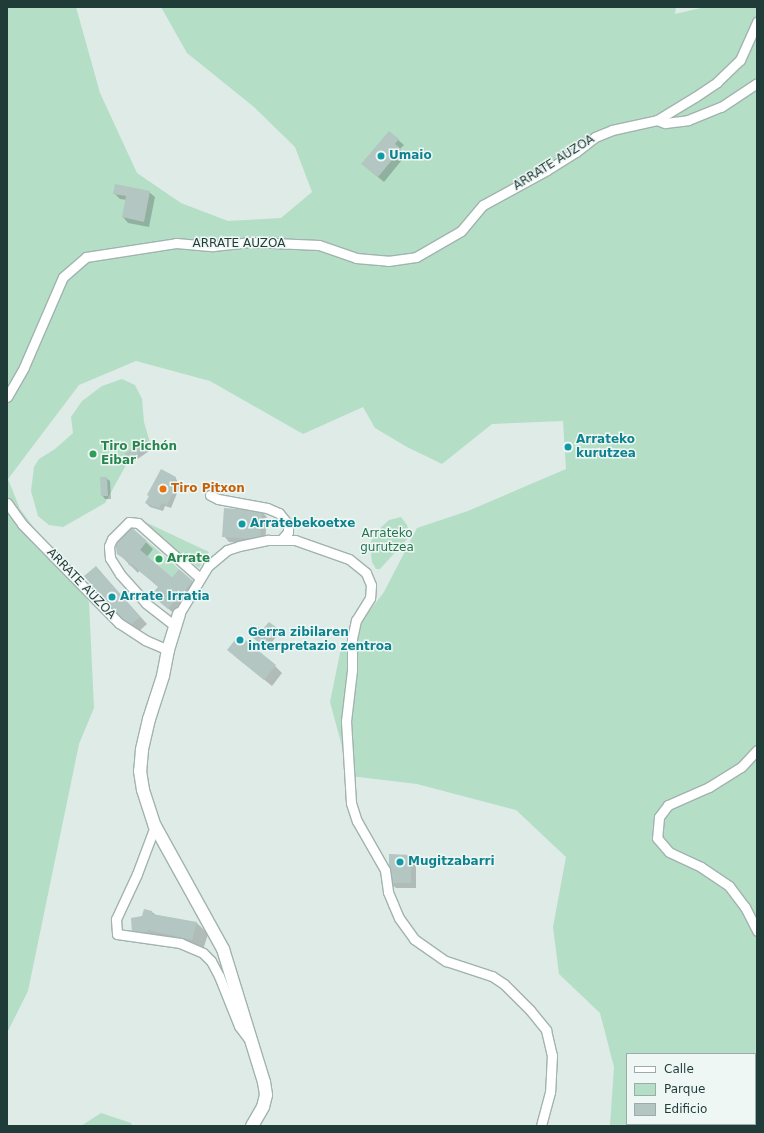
<!DOCTYPE html>
<meta charset="utf-8">
<style>
body{margin:0}
#map{position:relative;width:764px;height:1133px;overflow:hidden;background:#deebe7;font-family:"DejaVu Sans",sans-serif}
div>[style]{position:absolute}
[style*='--x']{left:calc(var(--x)*1px);top:calc(var(--y)*1px);width:calc(var(--w)*1px);rotate:calc(var(--a)*1deg)}
.green>*{inset:0;background:#b5dec7}
.shadow>*{inset:0;background:#0003}
.building>*{inset:0;background:#b3c6c1}
.roads{filter:drop-shadow(1px 0 #a1b3af) drop-shadow(-1px 0 #a1b3af) drop-shadow(0 1px #a1b3af) drop-shadow(0 -1px #a1b3af)}
.street>*{height:9px;margin:-4.5px;padding:0 4.5px;transform-origin:4.5px;border-radius:4.5px;background:#fff}
.secondary>*{height:12px;margin:-6px;padding:0 6px;transform-origin:6px;border-radius:6px;background:#fff}
.dots>*{width:11px;height:11px;translate:-50% -50%;box-sizing:border-box;border:2px solid #eff7f5;border-radius:50%}
span{translate:-50% -50%;white-space:nowrap;text-align:center;line-height:1.15;-webkit-text-stroke:3px #eff7f5;paint-order:stroke}
.culture-label{font-size:12px;color:#0d838f;font-weight:700}
.left{translate:0 -50%;text-align:left}
.street-label{font-size:12px;color:#1f3c39}
.leisure-label{font-size:12px;color:#27864d;font-weight:700}
.food-label{font-size:12px;color:#c56008;font-weight:700}
.park-label{font-size:12px;color:#267552}
.frame{position:absolute;inset:0;border:8px solid #1f3c39;pointer-events:none}
.legend{position:absolute;left:626px;top:1053px;width:130px;height:72px;box-sizing:border-box;background:#eff7f5;border:1px solid #9cacaa;margin:0;padding:5px 7px;list-style:none;font-size:12px;color:#1f3c39}
.legend li{display:flex;align-items:center;gap:8px;height:20px}
.legend b{width:20px;border:1px solid #9cacaa}
</style>
<div id="map">
<div class="green">
<i style="clip-path:polygon(evenodd,7px 7px,76px 7px,100px 93px,137px 173px,181px 203px,228px 221px,281px 218px,312px 192px,295px 147px,254px 107px,187px 53px,161px 7px,676px 7px,675px 14px,705px 7px,757px 7px,757px 1126px,610px 1126px,614px 1067px,600px 1013px,559px 974px,553px 927px,566px 857px,516px 810px,417px 784px,350px 776px,330px 702px,341px 648px,384px 592px,417px 528px,468px 511px,566px 469px,563px 421px,492px 424px,442px 464px,407px 447px,375px 428px,363px 407px,303px 434px,210px 381px,136px 361px,79px 385px,8px 479px,20px 509px,89px 602px,94px 708px,79px 744px,28px 991px,7px 1033px,7px 7px,627px 1054px,755px 1054px,755px 1124px,627px 1124px,627px 1054px)"></i>
<i style="clip-path:polygon(122px 379px,135px 385px,142px 399px,144px 422px,151px 446px,130px 458px,105px 503px,63px 527px,49px 525px,38px 516px,31px 491px,34px 467px,39px 459px,55px 449px,73px 433px,71px 417px,82px 401px,102px 386px)"></i>
<i style="clip-path:polygon(401px 517px,407px 525px,410px 536px,380px 569px,376px 569px,372px 562px,370px 543px,376px 532px,389px 520px)"></i>
<i style="clip-path:polygon(143px 521px,209px 552px,199px 568px,141px 523px)"></i>
<i style="clip-path:polygon(147px 541px,179px 569px,172px 577px,140px 550px)"></i>
<i style="clip-path:polygon(101px 1113px,131px 1123px,132px 1126px,81px 1126px)"></i>
</div>
<div class="shadow">
<i style="clip-path:polygon(389px 132px,404px 145px,400px 149px,406px 155px,384px 182px,368px 169px)"></i>
<i style="clip-path:polygon(149px 192px,155px 197px,149px 227px,128px 223px,123px 217px,127px 200px,120px 199px,114px 193px)"></i>
<i style="clip-path:polygon(149px 445px,152px 449px,132px 463px,128px 459px)"></i>
<i style="clip-path:polygon(175px 477px,180px 486px,171px 508px,165px 506px,163px 511px,150px 507px,146px 503px)"></i>
<i style="clip-path:polygon(106px 478px,110px 481px,111px 499px,105px 499px,102px 495px)"></i>
<i style="clip-path:polygon(262px 512px,267px 517px,265px 544px,229px 542px,224px 536px)"></i>
<i style="clip-path:polygon(146px 542px,153px 549px,147px 557px,172px 579px,192px 582px,199px 589px,176px 615px,160px 602px,159px 587px,139px 571px,138px 573px,118px 553px)"></i>
<i style="clip-path:polygon(96px 567px,147px 624px,136px 634px,129px 627px)"></i>
<i style="clip-path:polygon(269px 623px,280px 632px,267px 648px,255px 639px)"></i>
<i style="clip-path:polygon(236px 657px,275px 666px,282px 673px,272px 686px)"></i>
<i style="clip-path:polygon(411px 856px,416px 861px,416px 888px,396px 888px,390px 883px)"></i>
<i style="clip-path:polygon(152px 912px,156px 915px,197px 923px,208px 934px,203px 950px,159px 943px,144px 944px,133px 933px,143px 917px)"></i>
</div>
<div class="building">
<i style="clip-path:polygon(389px 131px,399px 139px,395px 144px,401px 149px,378px 177px,361px 164px)"></i>
<i style="clip-path:polygon(115px 184px,150px 191px,144px 222px,122px 217px,126px 196px,113px 194px)"></i>
<i style="clip-path:polygon(146px 440px,150px 445px,128px 460px,124px 454px)"></i>
<i style="clip-path:polygon(161px 469px,176px 477px,174px 480px,178px 482px,167px 505px,162px 503px,159px 508px,145px 503px,149px 496px,147px 495px)"></i>
<i style="clip-path:polygon(100px 477px,107px 477px,108px 496px,101px 496px)"></i>
<i style="clip-path:polygon(224px 508px,262px 511px,260px 539px,222px 537px)"></i>
<i style="clip-path:polygon(130px 526px,147px 541px,140px 550px,172px 577px,179px 569px,193px 581px,168px 609px,151px 595px,158px 587px,132px 564px,130px 566px,128px 564px,129px 562px,117px 554px,115px 542px)"></i>
<i style="clip-path:polygon(96px 566px,140px 617px,128px 627px,84px 576px)"></i>
<i style="clip-path:polygon(269px 622px,277px 628px,263px 646px,251px 636px,258px 627px,262px 630px)"></i>
<i style="clip-path:polygon(239px 635px,276px 665px,264px 680px,227px 650px)"></i>
<i style="clip-path:polygon(389px 854px,411px 855px,411px 883px,389px 883px)"></i>
<i style="clip-path:polygon(144px 909px,152px 911px,152px 914px,197px 922px,192px 940px,148px 930px,148px 932px,132px 934px,131px 918px,142px 916px)"></i>
</div>
<div class="roads">
<div class="street">
<i style="--x:657;--y:120;--w:9;--a:21"></i>
<i style="--x:665;--y:123;--w:23;--a:-7"></i>
<i style="--x:688;--y:120;--w:35;--a:-22"></i>
<i style="--x:721;--y:107;--w:43;--a:-33.7"></i>
<i style="--x:7;--y:397;--w:34;--a:-60"></i>
<i style="--x:24;--y:367;--w:98;--a:-66.6"></i>
<i style="--x:63;--y:277;--w:30;--a:-41"></i>
<i style="--x:86;--y:257;--w:91;--a:-8.8"></i>
<i style="--x:176;--y:243;--w:37;--a:5"></i>
<i style="--x:213;--y:246;--w:37;--a:-6"></i>
<i style="--x:250;--y:242;--w:69;--a:2.5"></i>
<i style="--x:319;--y:245;--w:39;--a:19"></i>
<i style="--x:356;--y:258;--w:32;--a:5"></i>
<i style="--x:388;--y:261;--w:28;--a:-8"></i>
<i style="--x:416;--y:257;--w:52;--a:-30"></i>
<i style="--x:461;--y:231;--w:34;--a:-50"></i>
<i style="--x:483;--y:205;--w:73;--a:-28.7"></i>
<i style="--x:547;--y:170;--w:34;--a:-32"></i>
<i style="--x:576;--y:152;--w:24;--a:-38"></i>
<i style="--x:595;--y:137;--w:18;--a:-22"></i>
<i style="--x:612;--y:130;--w:46;--a:-12.5"></i>
<i style="--x:657;--y:120;--w:44;--a:-31.2"></i>
<i style="--x:695;--y:97;--w:27;--a:-34"></i>
<i style="--x:717;--y:82;--w:32;--a:-44"></i>
<i style="--x:740;--y:60;--w:42;--a:-65.9"></i>
<i style="--x:210;--y:495;--w:9;--a:27"></i>
<i style="--x:218;--y:499;--w:50;--a:10.4"></i>
<i style="--x:267;--y:508;--w:13;--a:23"></i>
<i style="--x:279;--y:513;--w:14;--a:51"></i>
<i style="--x:288;--y:524;--w:8;--a:90"></i>
<i style="--x:288;--y:532;--w:9;--a:131"></i>
<i style="--x:7;--y:503;--w:26;--a:54"></i>
<i style="--x:22;--y:524;--w:139;--a:45.6"></i>
<i style="--x:119;--y:623;--w:31;--a:33"></i>
<i style="--x:145;--y:640;--w:25;--a:23"></i>
<i style="--x:179;--y:614;--w:56;--a:-58.9"></i>
<i style="--x:208;--y:566;--w:25;--a:-40"></i>
<i style="--x:227;--y:550;--w:13;--a:-18"></i>
<i style="--x:239;--y:546;--w:30;--a:-12"></i>
<i style="--x:268;--y:540;--w:27;--a:0"></i>
<i style="--x:295;--y:540;--w:57;--a:19.4"></i>
<i style="--x:349;--y:559;--w:22;--a:39"></i>
<i style="--x:366;--y:573;--w:13;--a:67"></i>
<i style="--x:371;--y:585;--w:13;--a:94"></i>
<i style="--x:370;--y:598;--w:26;--a:122"></i>
<i style="--x:356;--y:620;--w:19;--a:102"></i>
<i style="--x:352;--y:639;--w:31;--a:90"></i>
<i style="--x:352;--y:670;--w:51;--a:96.7"></i>
<i style="--x:346;--y:721;--w:82;--a:86.5"></i>
<i style="--x:351;--y:803;--w:19;--a:72"></i>
<i style="--x:357;--y:821;--w:56;--a:60.3"></i>
<i style="--x:385;--y:870;--w:22;--a:82"></i>
<i style="--x:388;--y:892;--w:13;--a:67"></i>
<i style="--x:393;--y:904;--w:15;--a:67"></i>
<i style="--x:399;--y:918;--w:26;--a:54"></i>
<i style="--x:414;--y:939;--w:39;--a:35"></i>
<i style="--x:446;--y:961;--w:48;--a:18.1"></i>
<i style="--x:492;--y:976;--w:14;--a:34"></i>
<i style="--x:504;--y:984;--w:37;--a:45"></i>
<i style="--x:530;--y:1010;--w:26;--a:51"></i>
<i style="--x:546;--y:1030;--w:26;--a:77"></i>
<i style="--x:552;--y:1055;--w:20;--a:93"></i>
<i style="--x:551;--y:1075;--w:17;--a:93"></i>
<i style="--x:550;--y:1092;--w:35;--a:105"></i>
<i style="--x:175;--y:626;--w:37;--a:-142"></i>
<i style="--x:146;--y:603;--w:39;--a:-132"></i>
<i style="--x:120;--y:574;--w:19;--a:-122"></i>
<i style="--x:110;--y:558;--w:12;--a:-95"></i>
<i style="--x:109;--y:546;--w:8;--a:-67"></i>
<i style="--x:112;--y:539;--w:24;--a:-45"></i>
<i style="--x:129;--y:522;--w:9;--a:6"></i>
<i style="--x:138;--y:523;--w:83;--a:41.6"></i>
<i style="--x:757;--y:750;--w:23;--a:133"></i>
<i style="--x:741;--y:767;--w:38;--a:148"></i>
<i style="--x:709;--y:787;--w:45;--a:156.3"></i>
<i style="--x:668;--y:805;--w:15;--a:127"></i>
<i style="--x:659;--y:817;--w:21;--a:95"></i>
<i style="--x:657;--y:838;--w:18;--a:49"></i>
<i style="--x:669;--y:852;--w:35;--a:25"></i>
<i style="--x:701;--y:867;--w:34;--a:34"></i>
<i style="--x:729;--y:886;--w:26;--a:53"></i>
<i style="--x:745;--y:907;--w:27;--a:63"></i>
<i style="--x:155;--y:826;--w:51;--a:110.6"></i>
<i style="--x:137;--y:874;--w:50;--a:115"></i>
<i style="--x:116;--y:919;--w:15;--a:86"></i>
<i style="--x:117;--y:934;--w:64;--a:8.1"></i>
<i style="--x:180;--y:943;--w:25;--a:23"></i>
<i style="--x:203;--y:953;--w:11;--a:45"></i>
<i style="--x:211;--y:961;--w:17;--a:62"></i>
<i style="--x:219;--y:976;--w:54;--a:68.2"></i>
<i style="--x:239;--y:1026;--w:15;--a:53"></i>
</div>
<div class="secondary">
<i style="--x:179;--y:614;--w:38;--a:107"></i>
<i style="--x:168;--y:650;--w:26;--a:101"></i>
<i style="--x:163;--y:676;--w:45;--a:108"></i>
<i style="--x:149;--y:719;--w:32;--a:103"></i>
<i style="--x:142;--y:750;--w:21;--a:95"></i>
<i style="--x:140;--y:771;--w:19;--a:81"></i>
<i style="--x:143;--y:790;--w:38;--a:72"></i>
<i style="--x:155;--y:826;--w:141;--a:61.1"></i>
<i style="--x:223;--y:949;--w:139;--a:72.9"></i>
<i style="--x:264;--y:1082;--w:13;--a:81"></i>
<i style="--x:266;--y:1095;--w:12;--a:104"></i>
<i style="--x:263;--y:1107;--w:22;--a:120"></i>
</div>
</div>
<div class="dots">
<i style="left:381px;top:156px;background:#0f9aa8"></i>
<i style="left:568px;top:447px;background:#0f9aa8"></i>
<i style="left:93px;top:454px;background:#2e9e5b"></i>
<i style="left:163px;top:489px;background:#e8710a"></i>
<i style="left:242px;top:524px;background:#0f9aa8"></i>
<i style="left:159px;top:559px;background:#2e9e5b"></i>
<i style="left:112px;top:597px;background:#0f9aa8"></i>
<i style="left:240px;top:640px;background:#0f9aa8"></i>
<i style="left:400px;top:862px;background:#0f9aa8"></i>
</div>
<div class="culture-label">
<span class="left" style="left:389px;top:156px">Umaio</span>
<span class="left" style="left:576px;top:447px">Arrateko<br>kurutzea</span>
<span class="left" style="left:250px;top:524px">Arratebekoetxe</span>
<span class="left" style="left:120px;top:597px">Arrate Irratia</span>
<span class="left" style="left:248px;top:640px">Gerra zibilaren<br>interpretazio zentroa</span>
<span class="left" style="left:408px;top:862px">Mugitzabarri</span>
</div>
<div class="street-label">
<span style="left:554px;top:163px;rotate:-32deg">ARRATE AUZOA</span>
<span style="left:239px;top:244px">ARRATE AUZOA</span>
<span style="left:81px;top:584px;rotate:46deg">ARRATE AUZOA</span>
</div>
<div class="leisure-label">
<span class="left" style="left:101px;top:454px">Tiro Pichón<br>Eibar</span>
<span class="left" style="left:167px;top:559px">Arrate</span>
</div>
<div class="food-label">
<span class="left" style="left:171px;top:489px">Tiro Pitxon</span>
</div>
<div class="park-label">
<span style="left:387px;top:541px">Arrateko<br>gurutzea</span>
</div>
<div class="frame"></div>
<ul class="legend">
<li><b style="height:5px;background:#fff"></b>Calle</li>
<li><b style="height:11px;background:#b5dec7"></b>Parque</li>
<li><b style="height:11px;background:#b3c6c1"></b>Edificio</li>
</ul>
</div>
